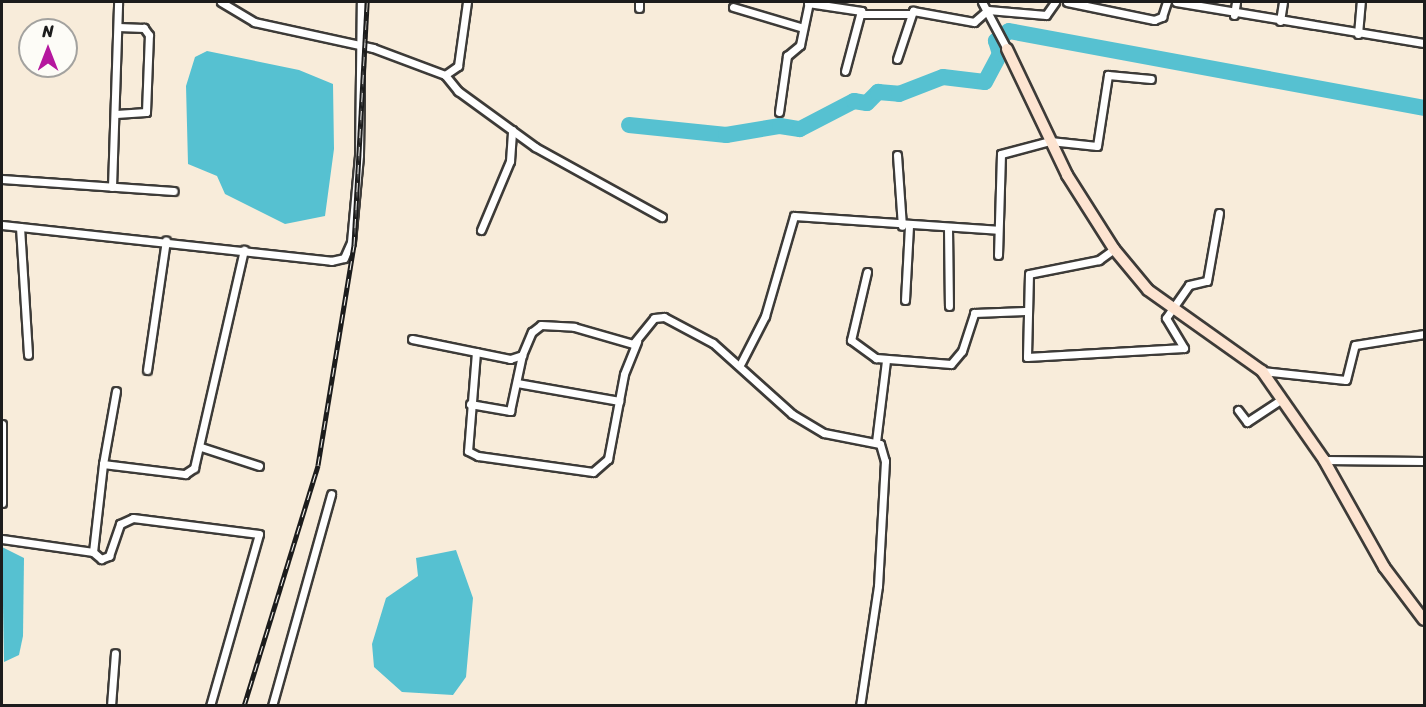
<!DOCTYPE html>
<style>
body{margin:0}
#map{position:relative;width:1426px;height:707px;overflow:hidden;background:#f8ecda;font-family:Sriracha,sans-serif}
div>[style]{position:absolute}
[style*='--x']{left:calc(var(--x)*1px);top:calc(var(--y)*1px);width:calc(var(--w)*1px);rotate:calc(var(--a)*1deg)}
.water>*{inset:0;background:#56c1d1}
.river>*{height:16px;margin:-8px;padding:0 8px;transform-origin:8px;border-radius:8px;background:#56c1d1}
.roads{filter:drop-shadow(2px 0 #3d3b38) drop-shadow(-2px 0 #3d3b38) drop-shadow(0 2px #3d3b38) drop-shadow(0 -2px #3d3b38)}
.street>*{height:7px;margin:-3.5px;padding:0 3.5px;transform-origin:3.5px;border-radius:3.5px;background:#fff}
.secondary>*{height:10px;margin:-5px;padding:0 5px;transform-origin:5px;border-radius:5px;background:#fde4d1}
.rail>*{height:5px;margin-top:-2.5px;transform-origin:0;background:repeating-linear-gradient(90deg,#fdfcf7 0 9px,#1c1c1c 0 18px);box-sizing:border-box;border-block:2px solid #1c1c1c}
span{translate:-50% -50%;white-space:nowrap;text-align:center;line-height:1.15;-webkit-text-stroke:4.5px #fdfcf7;paint-order:stroke}
.frame{position:absolute;inset:0;border:3px solid #1c1c1c;pointer-events:none}
.north{position:absolute;left:18px;top:18px;width:60px;height:60px;box-sizing:border-box;background:#fdfcf7;border:2px solid #a3a29f;border-radius:50%;rotate:0deg;font-size:16px;font-weight:700;line-height:24px;text-align:center;color:#1c1c1c}
.north::after{content:'';display:block;margin:auto;width:21px;height:27px;background:#b5179e;clip-path:polygon(50% 0,100% 100%,50% 72%,0 100%)}
</style>
<div id="map">
<div class="water">
<i style="clip-path:polygon(207px 51px,299px 70px,333px 84px,334px 149px,325px 216px,285px 224px,225px 194px,217px 176px,188px 164px,186px 86px,195px 57px)"></i>
<i style="clip-path:polygon(2px 547px,24px 558px,23px 636px,19px 655px,4px 662px)"></i>
<i style="clip-path:polygon(456px 550px,473px 598px,466px 677px,453px 695px,402px 692px,374px 667px,372px 644px,386px 598px,418px 576px,416px 558px)"></i>
</div>
<div class="river">
<i style="--x:629;--y:125;--w:98;--a:5.9"></i>
<i style="--x:726;--y:135;--w:55;--a:-9.5"></i>
<i style="--x:780;--y:126;--w:20;--a:9"></i>
<i style="--x:800;--y:129;--w:61;--a:-27.4"></i>
<i style="--x:854;--y:101;--w:13;--a:9"></i>
<i style="--x:867;--y:103;--w:16;--a:-45"></i>
<i style="--x:878;--y:92;--w:21;--a:5"></i>
<i style="--x:899;--y:94;--w:47;--a:-21.1"></i>
<i style="--x:943;--y:77;--w:42;--a:6.8"></i>
<i style="--x:985;--y:82;--w:32;--a:-62"></i>
<i style="--x:1000;--y:54;--w:14;--a:-107"></i>
<i style="--x:996;--y:41;--w:16;--a:-38"></i>
<i style="--x:1009;--y:31;--w:422;--a:10.5"></i>
</div>
<div class="roads">
<div class="street">
<i style="--x:221;--y:2;--w:39;--a:31"></i>
<i style="--x:254;--y:22;--w:122;--a:12.3"></i>
<i style="--x:373;--y:48;--w:77;--a:20.6"></i>
<i style="--x:445;--y:75;--w:16;--a:-35"></i>
<i style="--x:458;--y:66;--w:65;--a:-82"></i>
<i style="--x:982;--y:2;--w:53;--a:62"></i>
<i style="--x:1067;--y:2;--w:89;--a:11.7"></i>
<i style="--x:1154;--y:20;--w:9;--a:-21"></i>
<i style="--x:1162;--y:17;--w:16;--a:-72"></i>
<i style="--x:1176;--y:2;--w:251;--a:9.4"></i>
<i style="--x:808;--y:3;--w:54;--a:8.6"></i>
<i style="--x:861;--y:11;--w:62;--a:104.9"></i>
<i style="--x:733;--y:7;--w:73;--a:16.7"></i>
<i style="--x:639;--y:8;--w:6;--a:-90"></i>
<i style="--x:861;--y:14;--w:48;--a:0"></i>
<i style="--x:1234;--y:15;--w:13;--a:-81"></i>
<i style="--x:1280;--y:21;--w:19;--a:-81"></i>
<i style="--x:1358;--y:34;--w:32;--a:-85"></i>
<i style="--x:897;--y:59;--w:51;--a:-71.6"></i>
<i style="--x:913;--y:11;--w:62;--a:10.2"></i>
<i style="--x:974;--y:22;--w:18;--a:-41"></i>
<i style="--x:988;--y:10;--w:58;--a:4.9"></i>
<i style="--x:1046;--y:15;--w:16;--a:-55"></i>
<i style="--x:445;--y:75;--w:21;--a:51"></i>
<i style="--x:458;--y:91;--w:95;--a:36"></i>
<i style="--x:535;--y:147;--w:145;--a:28.9"></i>
<i style="--x:779;--y:112;--w:57;--a:-81.9"></i>
<i style="--x:787;--y:56;--w:17;--a:-40"></i>
<i style="--x:800;--y:45;--w:44;--a:-78.2"></i>
<i style="--x:116;--y:114;--w:30;--a:-4"></i>
<i style="--x:146;--y:112;--w:77;--a:-87.8"></i>
<i style="--x:149;--y:35;--w:9;--a:-126"></i>
<i style="--x:144;--y:28;--w:26;--a:-178"></i>
<i style="--x:897;--y:155;--w:71;--a:86"></i>
<i style="--x:2;--y:179;--w:172;--a:4"></i>
<i style="--x:112;--y:187;--w:185;--a:-88.1"></i>
<i style="--x:2;--y:225;--w:331;--a:6.2"></i>
<i style="--x:331;--y:261;--w:13;--a:-13"></i>
<i style="--x:344;--y:258;--w:17;--a:-66"></i>
<i style="--x:351;--y:242;--w:87;--a:-84.7"></i>
<i style="--x:359;--y:155;--w:153;--a:-89.3"></i>
<i style="--x:20;--y:227;--w:128;--a:86.4"></i>
<i style="--x:948;--y:228;--w:78;--a:89.3"></i>
<i style="--x:481;--y:230;--w:75;--a:-67.2"></i>
<i style="--x:510;--y:161;--w:31;--a:-86"></i>
<i style="--x:1114;--y:249;--w:19;--a:144"></i>
<i style="--x:1099;--y:260;--w:71;--a:168.7"></i>
<i style="--x:1029;--y:274;--w:83;--a:91.4"></i>
<i style="--x:1027;--y:357;--w:157;--a:-3.3"></i>
<i style="--x:1184;--y:348;--w:35;--a:-121"></i>
<i style="--x:1166;--y:318;--w:40;--a:-55.1"></i>
<i style="--x:1189;--y:285;--w:18;--a:-13"></i>
<i style="--x:1207;--y:281;--w:69;--a:-80"></i>
<i style="--x:998;--y:255;--w:101;--a:-88.3"></i>
<i style="--x:1001;--y:154;--w:51;--a:-14.9"></i>
<i style="--x:1050;--y:141;--w:47;--a:6.1"></i>
<i style="--x:1097;--y:146;--w:72;--a:-81.2"></i>
<i style="--x:1108;--y:75;--w:43;--a:5.3"></i>
<i style="--x:867;--y:272;--w:70;--a:103.2"></i>
<i style="--x:851;--y:340;--w:31;--a:36"></i>
<i style="--x:876;--y:358;--w:75;--a:4.6"></i>
<i style="--x:951;--y:364;--w:17;--a:-50"></i>
<i style="--x:962;--y:351;--w:40;--a:-72"></i>
<i style="--x:974;--y:313;--w:51;--a:-2.2"></i>
<i style="--x:905;--y:300;--w:74;--a:-86.9"></i>
<i style="--x:412;--y:339;--w:100;--a:11.5"></i>
<i style="--x:510;--y:359;--w:13;--a:-18"></i>
<i style="--x:522;--y:355;--w:25;--a:-67"></i>
<i style="--x:532;--y:332;--w:11;--a:-38"></i>
<i style="--x:541;--y:325;--w:33;--a:3"></i>
<i style="--x:574;--y:327;--w:61;--a:16.1"></i>
<i style="--x:633;--y:344;--w:33;--a:-51"></i>
<i style="--x:654;--y:318;--w:10;--a:-6"></i>
<i style="--x:664;--y:317;--w:55;--a:28"></i>
<i style="--x:713;--y:343;--w:106;--a:41.9"></i>
<i style="--x:792;--y:414;--w:37;--a:31"></i>
<i style="--x:824;--y:433;--w:57;--a:11.1"></i>
<i style="--x:880;--y:444;--w:18;--a:74"></i>
<i style="--x:885;--y:461;--w:125;--a:93.2"></i>
<i style="--x:878;--y:586;--w:121;--a:98.5"></i>
<i style="--x:476;--y:352;--w:99;--a:94.6"></i>
<i style="--x:468;--y:451;--w:11;--a:27"></i>
<i style="--x:478;--y:456;--w:116;--a:7.9"></i>
<i style="--x:593;--y:472;--w:20;--a:-41"></i>
<i style="--x:608;--y:459;--w:86;--a:-79.3"></i>
<i style="--x:624;--y:374;--w:35;--a:-68"></i>
<i style="--x:741;--y:363;--w:53;--a:-62.9"></i>
<i style="--x:765;--y:316;--w:104;--a:-73.8"></i>
<i style="--x:794;--y:216;--w:204;--a:3.9"></i>
<i style="--x:147;--y:370;--w:131;--a:-81.7"></i>
<i style="--x:1262;--y:371;--w:84;--a:6.1"></i>
<i style="--x:1346;--y:380;--w:36;--a:-76"></i>
<i style="--x:1355;--y:345;--w:70;--a:-9.1"></i>
<i style="--x:517;--y:383;--w:104;--a:10"></i>
<i style="--x:470;--y:404;--w:41;--a:9.9"></i>
<i style="--x:510;--y:411;--w:57;--a:-77.9"></i>
<i style="--x:1238;--y:410;--w:15;--a:53"></i>
<i style="--x:1247;--y:422;--w:42;--a:-33.3"></i>
<i style="--x:2;--y:424;--w:79;--a:90"></i>
<i style="--x:876;--y:442;--w:83;--a:-83"></i>
<i style="--x:201;--y:447;--w:61;--a:18.1"></i>
<i style="--x:1324;--y:460;--w:100;--a:0.6"></i>
<i style="--x:103;--y:464;--w:74;--a:-79.9"></i>
<i style="--x:2;--y:539;--w:92;--a:8.1"></i>
<i style="--x:93;--y:552;--w:11;--a:41"></i>
<i style="--x:101;--y:559;--w:9;--a:-21"></i>
<i style="--x:109;--y:556;--w:34;--a:-71"></i>
<i style="--x:120;--y:524;--w:14;--a:-25"></i>
<i style="--x:133;--y:518;--w:127;--a:7.2"></i>
<i style="--x:259;--y:534;--w:179;--a:105.9"></i>
<i style="--x:93;--y:552;--w:89;--a:-83.5"></i>
<i style="--x:103;--y:464;--w:83;--a:7"></i>
<i style="--x:185;--y:474;--w:11;--a:-34"></i>
<i style="--x:194;--y:468;--w:224;--a:-77.1"></i>
<i style="--x:111;--y:706;--w:53;--a:-85.7"></i>
<i style="--x:272;--y:706;--w:220;--a:-74.4"></i>
</div>
<div class="secondary">
<i style="--x:1007;--y:49;--w:140;--a:64.5"></i>
<i style="--x:1067;--y:175;--w:88;--a:57.6"></i>
<i style="--x:1114;--y:249;--w:53;--a:50.3"></i>
<i style="--x:1148;--y:290;--w:140;--a:35.4"></i>
<i style="--x:1262;--y:371;--w:108;--a:55.1"></i>
<i style="--x:1324;--y:460;--w:123;--a:60.7"></i>
<i style="--x:1384;--y:567;--w:66;--a:53"></i>
</div>
</div>
<div class="rail">
<i style="--x:244;--y:706;--w:252;--a:-72.9"></i>
<i style="--x:318;--y:465;--w:223;--a:-80.7"></i>
<i style="--x:354;--y:245;--w:243;--a:-86.9"></i>
</div>
<div class="frame"></div>
<div class="north">N</div>
</div>
